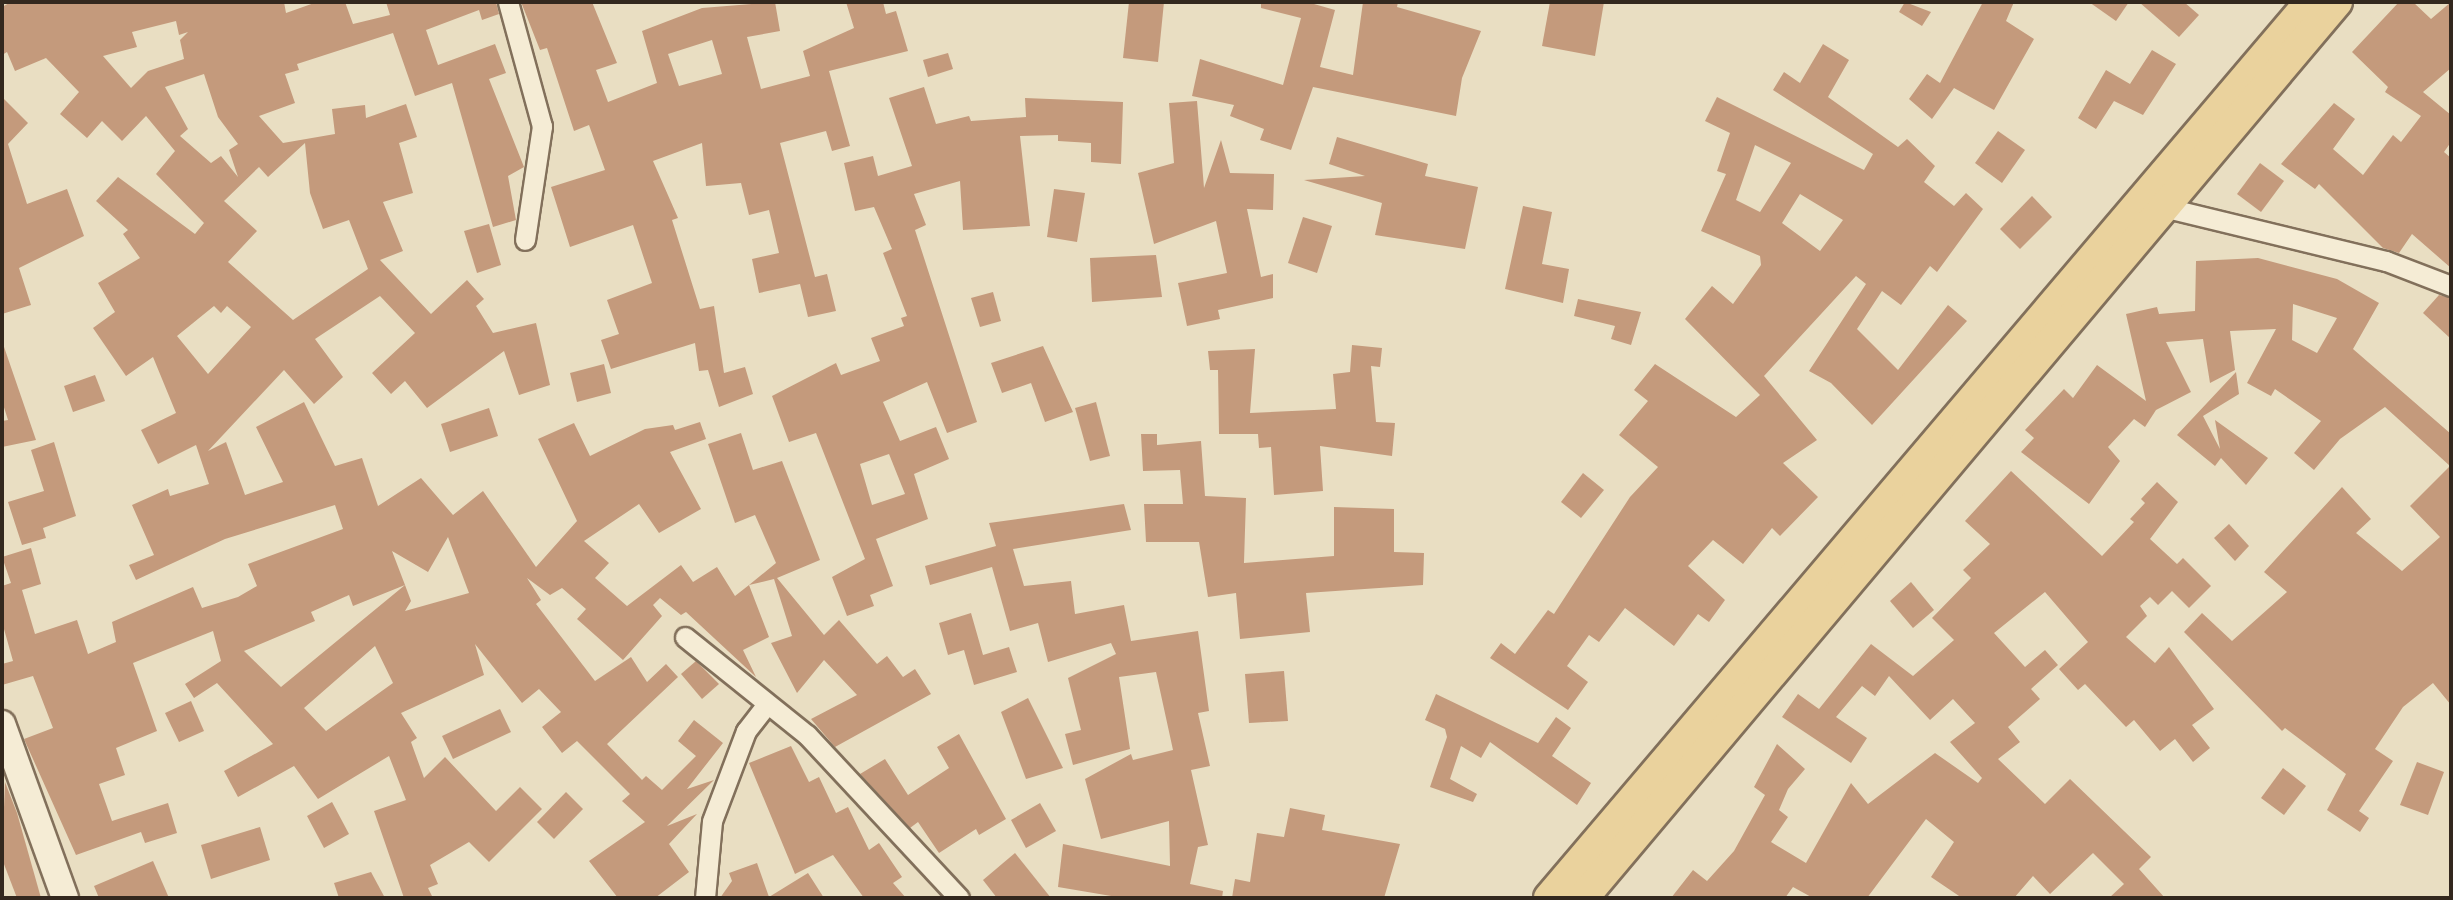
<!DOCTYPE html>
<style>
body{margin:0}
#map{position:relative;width:2453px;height:900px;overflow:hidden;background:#e9dec2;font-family:Bitter,serif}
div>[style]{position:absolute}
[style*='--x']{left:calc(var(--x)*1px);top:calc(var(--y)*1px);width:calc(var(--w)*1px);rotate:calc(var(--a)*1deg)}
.building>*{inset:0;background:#c49a7c}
.roads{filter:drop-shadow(2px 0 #82705b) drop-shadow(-2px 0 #82705b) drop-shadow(0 2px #82705b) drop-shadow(0 -2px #82705b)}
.street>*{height:19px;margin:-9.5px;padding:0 9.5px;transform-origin:9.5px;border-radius:9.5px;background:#f5ecd5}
.secondary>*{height:26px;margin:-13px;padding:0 13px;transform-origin:13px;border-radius:13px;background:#f5ecd5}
.primary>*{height:30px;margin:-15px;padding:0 15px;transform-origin:15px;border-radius:15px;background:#ead29d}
span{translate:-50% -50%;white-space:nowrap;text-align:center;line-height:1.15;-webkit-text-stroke:5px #f2e8d1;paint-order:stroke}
.frame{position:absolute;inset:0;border:4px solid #33281e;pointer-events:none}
</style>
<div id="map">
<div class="building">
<i style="clip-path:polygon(evenodd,11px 2px,284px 2px,286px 13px,317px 2px,345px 2px,353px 24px,390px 15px,386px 2px,496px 2px,499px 14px,482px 20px,479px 10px,426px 30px,438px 65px,495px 44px,506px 73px,489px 79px,524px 167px,508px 176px,516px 220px,493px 227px,452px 83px,415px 96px,393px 33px,297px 64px,299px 70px,285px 74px,295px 103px,259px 116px,283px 143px,335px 134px,332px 109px,365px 105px,366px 118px,406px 104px,417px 137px,399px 143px,413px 193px,383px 202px,403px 251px,380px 260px,431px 314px,467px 280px,484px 299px,476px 306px,493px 333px,536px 323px,550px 385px,519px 395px,504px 351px,427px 408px,405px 381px,391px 394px,372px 373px,415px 333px,380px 296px,315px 339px,343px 377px,314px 404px,284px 370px,208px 451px,226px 442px,245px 495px,283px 482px,256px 427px,304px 402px,335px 466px,362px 458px,378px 506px,421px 478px,453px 515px,483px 491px,536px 567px,577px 521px,538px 439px,574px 423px,590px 456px,645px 429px,673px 425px,675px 430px,700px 422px,706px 439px,670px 452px,701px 509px,659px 533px,639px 504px,584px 541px,609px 563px,595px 578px,627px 606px,681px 565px,693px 582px,717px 567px,735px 596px,749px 585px,769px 637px,743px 650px,756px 677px,686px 612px,681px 615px,660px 598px,653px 605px,662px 616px,623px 660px,577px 619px,586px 609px,562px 588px,550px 595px,527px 578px,541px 600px,536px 604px,595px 681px,631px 657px,647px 682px,666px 664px,678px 677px,607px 744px,642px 780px,646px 776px,662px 790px,696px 756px,678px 741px,694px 720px,723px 743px,687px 789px,714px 780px,667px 826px,697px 814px,669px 844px,689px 872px,655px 898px,618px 898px,589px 861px,645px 822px,622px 801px,630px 794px,577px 741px,562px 753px,542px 727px,561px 712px,539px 689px,522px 703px,475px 644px,484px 675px,401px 713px,417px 738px,411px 742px,424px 778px,445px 757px,496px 811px,520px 787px,542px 809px,489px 862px,469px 842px,430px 865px,438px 884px,428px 888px,433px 898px,404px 898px,374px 811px,406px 800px,389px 756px,318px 799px,294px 766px,238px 797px,224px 771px,273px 744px,217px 683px,194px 698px,185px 684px,221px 661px,213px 631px,133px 663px,157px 731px,116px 748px,125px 775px,99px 784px,112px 821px,168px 803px,177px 833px,145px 843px,141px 832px,76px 855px,24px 739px,53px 728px,33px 676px,2px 685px,2px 664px,13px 661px,2px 622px,2px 586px,11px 583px,2px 557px,31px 548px,41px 584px,22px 590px,35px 634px,77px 620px,88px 654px,116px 642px,112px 622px,193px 587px,202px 608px,238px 597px,257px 586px,248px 564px,343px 529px,335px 505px,225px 539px,136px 580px,129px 565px,154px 555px,132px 505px,168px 489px,170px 496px,209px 484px,196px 445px,158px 464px,141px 430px,176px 413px,153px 357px,126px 376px,93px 328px,115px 312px,98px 283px,140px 258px,123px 234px,128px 230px,96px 201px,118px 177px,195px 234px,204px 223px,156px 174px,175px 151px,146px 116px,122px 141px,102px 121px,87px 138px,60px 114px,79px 92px,46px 58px,15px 71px,7px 52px,2px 55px,2px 7px,11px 2px,176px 21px,179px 35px,188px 32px,180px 40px,184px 59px,148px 71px,131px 88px,103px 56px,137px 47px,132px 32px,176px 21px,11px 2px,204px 74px,218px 117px,238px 144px,229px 150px,238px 177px,221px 156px,211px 163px,180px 136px,188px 129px,165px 87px,204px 74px,11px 2px,305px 143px,310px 193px,323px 229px,349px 220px,368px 269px,293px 320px,228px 262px,257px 231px,224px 201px,259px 167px,268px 177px,305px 143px,11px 2px,214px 306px,221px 313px,227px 306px,251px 327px,208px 374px,177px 336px,214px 306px,11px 2px,448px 537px,469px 593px,405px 611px,411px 601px,405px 585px,281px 687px,244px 651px,315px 621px,311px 612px,349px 595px,353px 606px,405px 585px,392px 551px,428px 572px,448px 537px,11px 2px,375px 646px,393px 683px,326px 731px,304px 708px,375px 646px)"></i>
<i style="clip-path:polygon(evenodd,521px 2px,592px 2px,617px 63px,596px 70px,608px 102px,657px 83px,642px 31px,702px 8px,775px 2px,780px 31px,747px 37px,761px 89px,810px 76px,803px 51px,854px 28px,846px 2px,883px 2px,886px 14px,896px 11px,908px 51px,829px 71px,850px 146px,832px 151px,826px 131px,780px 143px,815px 277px,827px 274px,836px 311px,808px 317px,800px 284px,759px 293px,752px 259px,779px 253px,769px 210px,749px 215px,741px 183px,706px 186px,702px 143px,653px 161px,678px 218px,672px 220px,700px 309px,714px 306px,724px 373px,745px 367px,753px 394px,719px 407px,708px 370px,699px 371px,695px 343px,611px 369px,601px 340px,619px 334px,607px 300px,652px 283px,633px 225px,570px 247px,551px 187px,605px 170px,589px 125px,574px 131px,547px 48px,540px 50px,521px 2px,712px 40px,722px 74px,679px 86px,668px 54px,712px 40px)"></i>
<i style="clip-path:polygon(1129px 2px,1164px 2px,1158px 62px,1123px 58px)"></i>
<i style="clip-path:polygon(1261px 2px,1307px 2px,1335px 10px,1320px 67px,1353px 75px,1363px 2px,1398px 2px,1397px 7px,1481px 31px,1462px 78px,1456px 116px,1313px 87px,1291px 150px,1260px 140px,1264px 129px,1230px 116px,1234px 105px,1192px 96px,1200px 59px,1283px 85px,1301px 18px,1261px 8px)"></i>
<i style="clip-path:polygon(1550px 2px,1604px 2px,1595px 56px,1542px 46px)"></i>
<i style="clip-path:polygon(1905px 2px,1931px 12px,1922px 26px,1899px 12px)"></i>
<i style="clip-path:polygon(1983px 2px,2014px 2px,2006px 21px,2034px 39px,1994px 110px,1954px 88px,1932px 119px,1909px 99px,1927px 74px,1940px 83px)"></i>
<i style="clip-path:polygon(2089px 2px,2129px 2px,2116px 21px)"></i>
<i style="clip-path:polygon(2139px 2px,2184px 2px,2199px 15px,2179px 37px)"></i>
<i style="clip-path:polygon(2399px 2px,2413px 2px,2431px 19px,2451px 2px,2451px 68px,2423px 92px,2451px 115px,2451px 142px,2444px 152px,2451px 158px,2451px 268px,2412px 234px,2399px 253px,2383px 248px,2319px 184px,2315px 189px,2281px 164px,2334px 103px,2355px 119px,2333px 149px,2363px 175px,2393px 135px,2401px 142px,2421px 116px,2385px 92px,2388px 87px,2352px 52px)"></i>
<i style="clip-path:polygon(evenodd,1823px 44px,1849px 60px,1828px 97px,1898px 147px,1907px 139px,1935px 166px,1924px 182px,1954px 206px,1966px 193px,1983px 209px,1937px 272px,1930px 266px,1901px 305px,1882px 291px,1857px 329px,1898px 370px,1948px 305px,1967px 321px,1872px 425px,1831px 383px,1809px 371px,1866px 284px,1856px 276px,1764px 376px,1817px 440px,1783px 463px,1818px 497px,1780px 536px,1772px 528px,1743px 564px,1713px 540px,1688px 566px,1725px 600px,1709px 622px,1698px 614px,1674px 646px,1625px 608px,1599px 642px,1589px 635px,1567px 666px,1588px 682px,1568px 710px,1490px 658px,1501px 643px,1515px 654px,1548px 610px,1554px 614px,1630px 497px,1658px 467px,1619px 435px,1648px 401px,1634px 390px,1655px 364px,1736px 417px,1760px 395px,1685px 319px,1712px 286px,1733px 304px,1761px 265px,1760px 256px,1701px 231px,1726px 174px,1717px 171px,1730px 133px,1705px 121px,1717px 97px,1864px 170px,1873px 154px,1773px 90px,1784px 72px,1800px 83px,1823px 44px,1755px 145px,1791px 163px,1760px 212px,1736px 200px,1755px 145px,1823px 44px,1800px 194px,1843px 220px,1820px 251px,1782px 223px,1800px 194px)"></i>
<i style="clip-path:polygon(2152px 50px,2176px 64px,2143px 115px,2114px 101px,2096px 129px,2078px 118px,2106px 70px,2130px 84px)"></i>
<i style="clip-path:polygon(948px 53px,953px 69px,928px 77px,923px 60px)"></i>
<i style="clip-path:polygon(evenodd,924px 87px,936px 124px,969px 116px,971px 121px,1026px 117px,1025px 98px,1123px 102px,1121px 164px,1091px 162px,1091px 143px,1058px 141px,1058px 135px,1020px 136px,1030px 226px,963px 230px,960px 181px,914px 194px,926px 225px,915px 230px,977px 422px,947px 433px,927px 382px,883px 402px,900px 441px,936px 427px,949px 459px,914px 474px,928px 519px,876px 539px,893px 586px,870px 595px,874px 606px,847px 616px,832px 577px,865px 559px,816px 433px,789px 442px,772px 396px,836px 363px,841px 375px,880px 361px,871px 338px,904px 326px,901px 318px,907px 316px,883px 253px,892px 249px,874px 207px,855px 211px,844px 163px,873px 156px,878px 176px,912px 166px,889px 98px,924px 87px,889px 454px,905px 494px,872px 505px,860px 464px,889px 454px)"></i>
<i style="clip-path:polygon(2px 97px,28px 123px,8px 144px,27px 204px,67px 189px,84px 236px,19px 268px,31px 305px,2px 314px)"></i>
<i style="clip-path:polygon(1197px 101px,1204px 188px,1221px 140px,1230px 173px,1274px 174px,1273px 210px,1247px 209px,1261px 277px,1273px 274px,1273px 298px,1218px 310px,1220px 319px,1187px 326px,1178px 283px,1227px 273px,1216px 221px,1154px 244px,1138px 173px,1174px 163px,1169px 103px)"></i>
<i style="clip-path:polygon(1998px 131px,2025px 150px,2002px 183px,1975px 163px)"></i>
<i style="clip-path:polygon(1337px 137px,1428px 164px,1425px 176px,1478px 187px,1465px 249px,1375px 235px,1382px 203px,1304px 180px,1365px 176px,1329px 164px)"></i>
<i style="clip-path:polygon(2260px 163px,2284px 181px,2261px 212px,2237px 194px)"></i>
<i style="clip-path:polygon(1054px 189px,1085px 193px,1077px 242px,1047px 237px)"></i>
<i style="clip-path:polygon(2032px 196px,2052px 217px,2020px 249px,2000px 229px)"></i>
<i style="clip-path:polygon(1523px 206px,1552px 212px,1542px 264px,1569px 269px,1563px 303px,1505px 289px)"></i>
<i style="clip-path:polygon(1303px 217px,1332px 226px,1317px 273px,1288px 263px)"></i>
<i style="clip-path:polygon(489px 224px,501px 265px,477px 273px,464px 231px)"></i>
<i style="clip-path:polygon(1156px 255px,1162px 297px,1092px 302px,1090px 258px)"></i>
<i style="clip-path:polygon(evenodd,2258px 258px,2337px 279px,2379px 303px,2353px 349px,2451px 434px,2451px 705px,2433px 683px,2403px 707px,2375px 749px,2393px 761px,2359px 811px,2369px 818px,2360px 832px,2327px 810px,2346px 774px,2285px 728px,2282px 731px,2184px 632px,2202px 613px,2232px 641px,2287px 592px,2264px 572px,2342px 487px,2371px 519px,2356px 533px,2402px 571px,2440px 537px,2410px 506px,2450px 466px,2385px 407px,2340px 439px,2314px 470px,2294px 453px,2321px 421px,2275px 389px,2271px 396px,2247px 383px,2276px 329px,2230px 331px,2235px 370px,2210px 383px,2203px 339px,2166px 342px,2191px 392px,2156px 410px,2145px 427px,2134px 419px,2108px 447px,2120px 461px,2089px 504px,2021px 452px,2034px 438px,2025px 430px,2064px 389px,2073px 398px,2097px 365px,2146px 401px,2126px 314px,2157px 307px,2159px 314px,2195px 311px,2196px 261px,2258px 258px,2293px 304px,2337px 318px,2317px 353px,2292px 340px,2293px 304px)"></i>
<i style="clip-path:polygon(993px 292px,1001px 321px,980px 327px,971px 298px)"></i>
<i style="clip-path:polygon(2439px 295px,2451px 298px,2451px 339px,2423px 313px)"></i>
<i style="clip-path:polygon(1578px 299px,1641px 312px,1631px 345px,1611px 339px,1615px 326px,1574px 316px)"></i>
<i style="clip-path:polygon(2px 341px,36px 440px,2px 447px,2px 421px,8px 420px,2px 401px)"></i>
<i style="clip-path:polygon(1352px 345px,1382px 348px,1380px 367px,1371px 366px,1376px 422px,1395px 423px,1392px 456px,1320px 446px,1323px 491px,1274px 495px,1271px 447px,1259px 448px,1258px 434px,1219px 434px,1218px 370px,1210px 370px,1208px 351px,1255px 349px,1250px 413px,1336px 409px,1333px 374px,1350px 372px)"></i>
<i style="clip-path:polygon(1043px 346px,1073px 412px,1045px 422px,1031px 383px,1002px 393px,991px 363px)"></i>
<i style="clip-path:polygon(604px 364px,611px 393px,577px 402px,570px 373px)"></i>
<i style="clip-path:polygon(2236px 372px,2239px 394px,2203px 416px,2220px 449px,2215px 420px,2268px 458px,2246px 485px,2221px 458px,2215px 466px,2177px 435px)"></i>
<i style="clip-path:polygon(95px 375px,105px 401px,73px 412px,64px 386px)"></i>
<i style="clip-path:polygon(1096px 402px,1110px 456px,1090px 461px,1075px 408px)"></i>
<i style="clip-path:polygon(489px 408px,498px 436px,450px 452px,441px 424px)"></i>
<i style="clip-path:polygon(741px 433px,753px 470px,782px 461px,820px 560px,777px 578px,824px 635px,839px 620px,877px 664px,887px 656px,903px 677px,915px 669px,931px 694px,835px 747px,811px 719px,857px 695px,824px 660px,797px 693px,771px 643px,792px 636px,774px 579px,749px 585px,776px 563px,755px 515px,735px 523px,708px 444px)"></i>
<i style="clip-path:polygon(1141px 434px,1157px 434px,1157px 445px,1201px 441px,1205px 496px,1246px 498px,1244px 563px,1334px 556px,1334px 507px,1394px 509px,1394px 552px,1424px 553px,1423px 585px,1306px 593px,1310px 632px,1240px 639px,1236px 593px,1208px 597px,1199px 542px,1146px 542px,1144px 504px,1183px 504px,1180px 470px,1143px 471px)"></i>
<i style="clip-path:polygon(54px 442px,76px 516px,43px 528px,46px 538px,22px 545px,8px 502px,44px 491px,31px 450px)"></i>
<i style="clip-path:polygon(2011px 471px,2102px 556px,2134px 522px,2130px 519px,2145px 503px,2141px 499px,2157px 482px,2178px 502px,2150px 539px,2177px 564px,2183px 558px,2211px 586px,2189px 608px,2172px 591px,2158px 605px,2150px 597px,2140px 606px,2147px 616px,2126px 637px,2155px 663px,2169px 647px,2214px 709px,2192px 725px,2210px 748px,2193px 762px,2175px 739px,2160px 751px,2134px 720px,2126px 727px,2085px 684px,2078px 690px,2059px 669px,2088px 642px,2045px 592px,1994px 633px,2025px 667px,2045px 650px,2058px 665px,2031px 689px,2040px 699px,2008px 727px,2020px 742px,1998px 759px,2045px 804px,2070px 779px,2151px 857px,2139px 869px,2165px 898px,2109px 898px,2124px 884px,2093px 853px,2050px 894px,2033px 876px,2014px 898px,1962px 898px,1931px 877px,1954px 842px,1926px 819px,1867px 898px,1813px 898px,1793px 887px,1785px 898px,1671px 898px,1693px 870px,1707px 881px,1734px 851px,1765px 795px,1754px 787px,1777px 744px,1805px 769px,1788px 789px,1779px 810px,1788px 817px,1771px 842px,1806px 863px,1851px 783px,1868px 804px,1935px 753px,1978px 783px,1982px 778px,1950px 742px,1975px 723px,1953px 699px,1930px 720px,1889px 676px,1875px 696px,1862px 686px,1836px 717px,1867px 738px,1851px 763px,1782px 717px,1798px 694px,1819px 709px,1871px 644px,1913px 676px,1954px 640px,1932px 618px,1971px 578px,1963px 570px,1990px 544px,1965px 521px)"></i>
<i style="clip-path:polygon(1583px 473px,1604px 490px,1581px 518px,1561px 502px)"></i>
<i style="clip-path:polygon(1124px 504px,1131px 530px,1013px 549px,1024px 586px,1071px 581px,1075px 614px,1124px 605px,1131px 641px,1198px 631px,1209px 711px,1198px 713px,1210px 766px,1191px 770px,1208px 845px,1198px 847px,1190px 884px,1223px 891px,1222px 898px,1123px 898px,1058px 887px,1063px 844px,1170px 866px,1169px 821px,1101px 839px,1085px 779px,1131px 754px,1133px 760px,1173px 750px,1156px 672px,1119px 677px,1130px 749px,1073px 765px,1065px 734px,1081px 730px,1068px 678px,1116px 654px,1111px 643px,1048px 662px,1038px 623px,1010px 631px,992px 567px,930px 585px,925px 566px,996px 546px,989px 523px)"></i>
<i style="clip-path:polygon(2229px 524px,2249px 546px,2235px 561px,2214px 538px)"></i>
<i style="clip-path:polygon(1911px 582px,1934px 610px,1913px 628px,1890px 601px)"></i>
<i style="clip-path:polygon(971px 613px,983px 655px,1009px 647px,1017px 672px,974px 685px,964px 650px,948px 655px,939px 623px)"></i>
<i style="clip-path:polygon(696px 661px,719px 684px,702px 699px,681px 674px)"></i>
<i style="clip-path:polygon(1284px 671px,1288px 721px,1249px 723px,1245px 674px)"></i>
<i style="clip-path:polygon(1436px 694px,1538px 743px,1556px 717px,1571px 728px,1552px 756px,1591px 783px,1577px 805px,1490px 742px,1481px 758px,1461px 746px,1450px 779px,1477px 794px,1473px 802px,1430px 787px,1447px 737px,1445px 729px,1425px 720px)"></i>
<i style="clip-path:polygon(1028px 698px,1063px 768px,1026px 779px,1001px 712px)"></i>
<i style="clip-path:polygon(191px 701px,204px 731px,179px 742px,165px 713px)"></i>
<i style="clip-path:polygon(500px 709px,511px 732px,453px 759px,442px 736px)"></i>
<i style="clip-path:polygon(959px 734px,1006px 819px,979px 835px,976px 829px,939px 853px,918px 822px,910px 828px,860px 774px,885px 759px,908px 795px,949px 768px,937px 747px)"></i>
<i style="clip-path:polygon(791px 746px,809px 782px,819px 777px,836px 813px,848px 807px,869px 850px,879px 843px,902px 877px,893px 883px,906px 898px,864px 898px,833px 855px,795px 874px,749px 763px)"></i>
<i style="clip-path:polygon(2417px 762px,2444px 772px,2428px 815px,2400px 805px)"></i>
<i style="clip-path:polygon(2283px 768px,2306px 786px,2284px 815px,2261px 798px)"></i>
<i style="clip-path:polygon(5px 782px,17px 813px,41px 898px,17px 898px,2px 859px)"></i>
<i style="clip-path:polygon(566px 792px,583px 809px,554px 839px,537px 822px)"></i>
<i style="clip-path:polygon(332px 802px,349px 834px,324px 848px,307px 816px)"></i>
<i style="clip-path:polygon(1040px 803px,1056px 831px,1026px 848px,1011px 820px)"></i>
<i style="clip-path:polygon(1290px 808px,1325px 815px,1322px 830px,1400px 844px,1384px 898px,1232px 898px,1235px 879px,1250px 882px,1257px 833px,1284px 837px)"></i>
<i style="clip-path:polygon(260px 827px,270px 860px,211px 879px,201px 845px)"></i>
<i style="clip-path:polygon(1015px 853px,1051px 898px,997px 898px,983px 880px)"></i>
<i style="clip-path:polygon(153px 861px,169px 898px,99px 898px,94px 886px)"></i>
<i style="clip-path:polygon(757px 863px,769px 897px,808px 873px,824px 898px,720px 898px,732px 881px,729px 873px)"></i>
<i style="clip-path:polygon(371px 872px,385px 898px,339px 898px,334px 883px)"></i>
</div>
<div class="roads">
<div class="street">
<i style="--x:508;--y:2;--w:129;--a:74.7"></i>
<i style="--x:542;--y:126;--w:115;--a:98.5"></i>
<i style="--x:2167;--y:208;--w:225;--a:13.6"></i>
<i style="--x:2386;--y:261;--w:70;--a:21"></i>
<i style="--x:685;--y:637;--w:156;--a:38.8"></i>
<i style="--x:807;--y:735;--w:223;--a:47"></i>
<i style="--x:705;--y:898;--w:77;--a:-84.8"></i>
<i style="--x:712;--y:821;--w:96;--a:-69.3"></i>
<i style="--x:746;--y:731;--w:34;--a:-52"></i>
</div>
<div class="secondary">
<i style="--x:2;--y:724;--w:185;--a:70.1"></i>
</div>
<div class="primary">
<i style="--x:1549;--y:898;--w:1176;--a:-49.66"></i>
<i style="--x:1583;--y:898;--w:1171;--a:-49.92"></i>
</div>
</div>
<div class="frame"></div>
</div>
